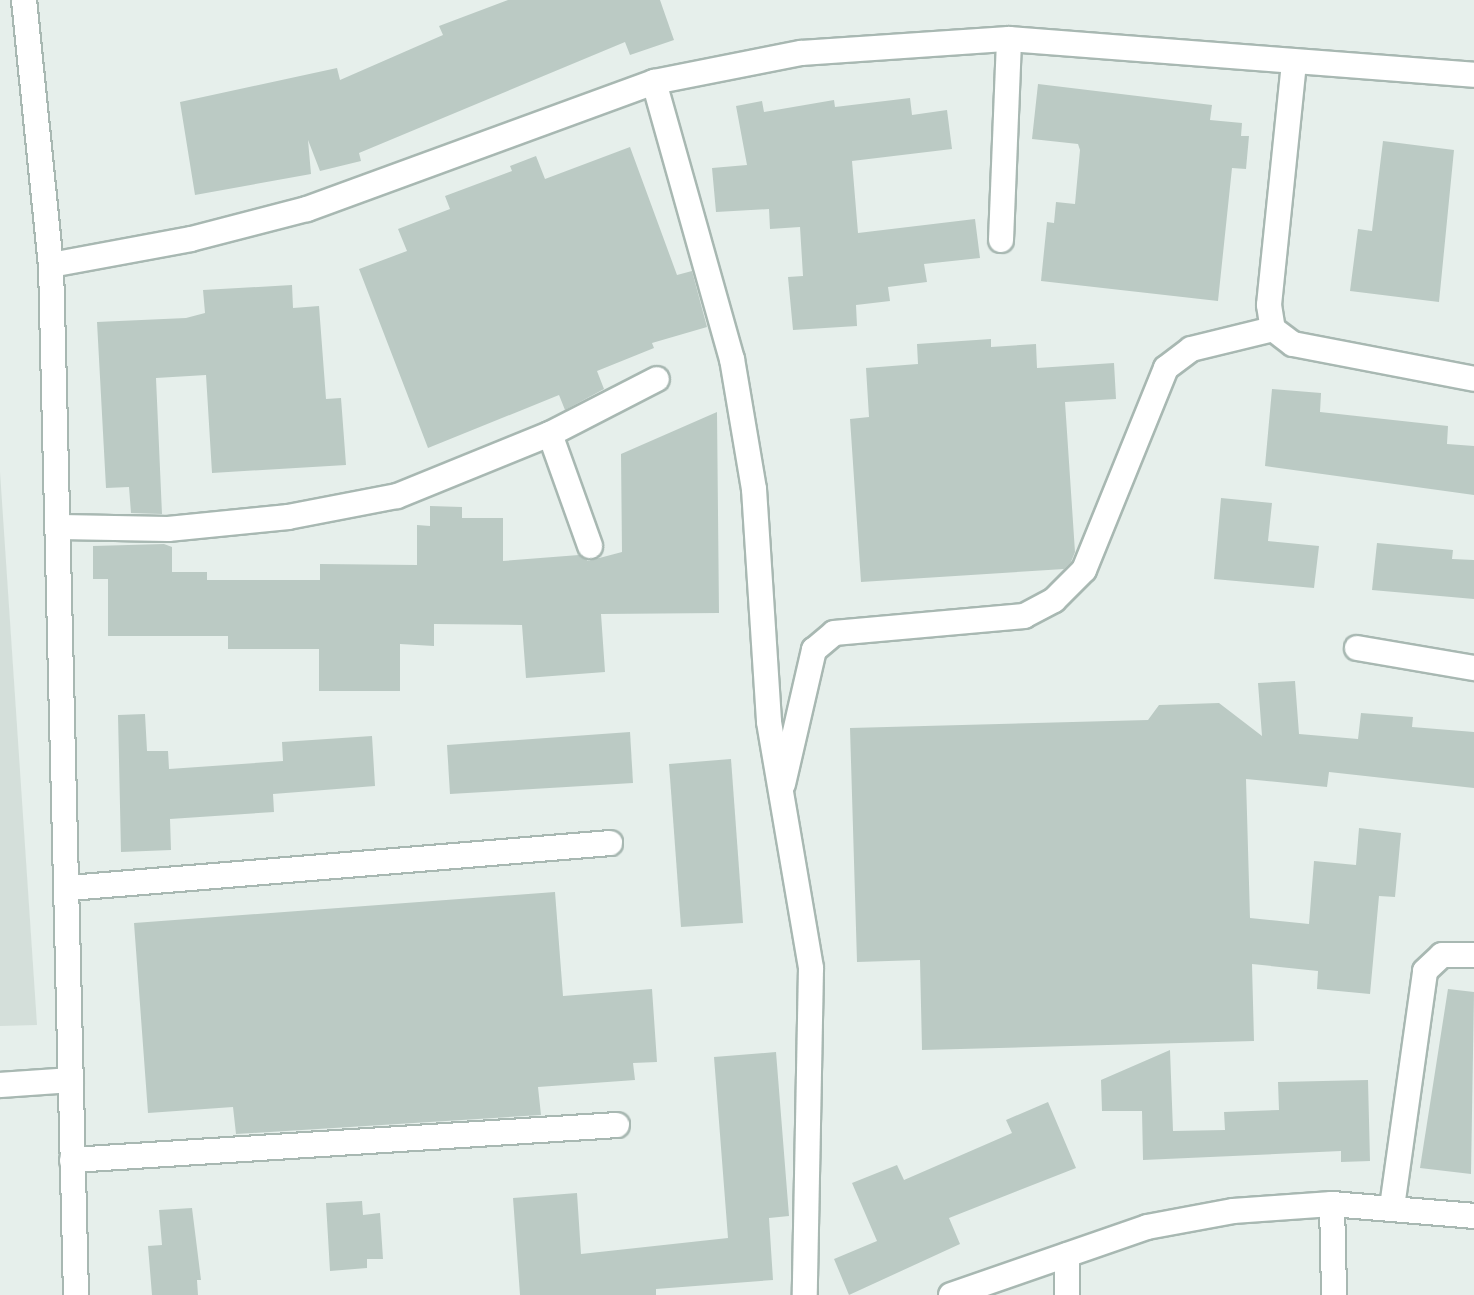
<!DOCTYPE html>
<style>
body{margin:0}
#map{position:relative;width:1474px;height:1295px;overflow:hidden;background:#e6efeb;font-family:Cabin,sans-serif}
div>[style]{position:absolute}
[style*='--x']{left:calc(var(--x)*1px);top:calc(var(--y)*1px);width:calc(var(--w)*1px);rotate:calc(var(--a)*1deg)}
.built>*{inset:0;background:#d4dfda}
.building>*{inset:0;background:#bbcac4}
.roads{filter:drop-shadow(2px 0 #a8b8b2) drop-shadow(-2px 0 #a8b8b2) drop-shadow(0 2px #a8b8b2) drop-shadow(0 -2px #a8b8b2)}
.street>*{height:24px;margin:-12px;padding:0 12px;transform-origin:12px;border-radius:12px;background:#fff}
span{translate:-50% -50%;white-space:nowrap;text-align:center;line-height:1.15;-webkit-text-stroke:6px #f7fbf9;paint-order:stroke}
</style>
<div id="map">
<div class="built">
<i style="clip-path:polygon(0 472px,37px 1025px,0 1026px)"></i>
</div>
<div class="building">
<i style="clip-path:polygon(508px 0,660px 0,674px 40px,630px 55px,625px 42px,359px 153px,361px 161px,320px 171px,308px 140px,311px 174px,195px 195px,180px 102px,337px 68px,340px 80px,443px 35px,439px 26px)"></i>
<i style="clip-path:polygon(1038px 84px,1212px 105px,1210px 120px,1242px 123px,1241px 136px,1249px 136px,1246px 169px,1232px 168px,1218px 301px,1041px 281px,1047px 222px,1054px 223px,1056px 202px,1075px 204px,1080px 150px,1078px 144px,1032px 139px)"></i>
<i style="clip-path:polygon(910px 98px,912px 115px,947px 110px,952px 149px,852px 161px,858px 233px,975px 219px,980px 258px,924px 264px,927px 282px,888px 287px,890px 301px,856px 305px,857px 326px,793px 330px,788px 277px,803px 276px,800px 227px,770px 229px,769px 209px,716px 212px,712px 168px,747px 165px,736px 106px,762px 101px,764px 112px,834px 100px,835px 107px)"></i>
<i style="clip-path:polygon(1383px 141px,1454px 150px,1439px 302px,1350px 291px,1358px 229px,1372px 231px)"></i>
<i style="clip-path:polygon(630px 147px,677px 275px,692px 271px,707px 327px,652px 343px,654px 348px,597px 371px,604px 389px,565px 410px,559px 395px,428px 448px,359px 269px,407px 251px,398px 229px,450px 209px,445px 196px,512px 171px,510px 166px,536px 156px,545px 179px)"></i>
<i style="clip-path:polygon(292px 285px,293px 308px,319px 306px,326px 399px,341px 398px,346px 465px,212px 473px,206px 375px,156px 378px,162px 514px,131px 513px,129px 487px,106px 488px,97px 322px,186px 318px,205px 313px,203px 290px)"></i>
<i style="clip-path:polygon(991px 339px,991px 347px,1036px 344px,1037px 368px,1114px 363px,1116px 399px,1065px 402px,1075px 552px,1071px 562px,1064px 569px,861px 582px,850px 419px,869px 417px,866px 368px,918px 364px,917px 344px)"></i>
<i style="clip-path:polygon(1272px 389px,1321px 393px,1320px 412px,1448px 426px,1447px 444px,1474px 446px,1474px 495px,1265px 466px)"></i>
<i style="clip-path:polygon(717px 412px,719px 613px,601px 614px,605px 672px,526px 678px,522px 625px,434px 624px,434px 646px,400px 644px,400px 691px,319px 691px,319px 649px,228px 649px,228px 636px,108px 636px,108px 579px,93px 579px,93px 546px,164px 544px,172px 547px,172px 572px,207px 572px,207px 580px,320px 580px,320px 564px,417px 565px,417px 525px,430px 526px,430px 506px,462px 507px,462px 518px,503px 518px,503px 561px,579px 555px,588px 561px,622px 552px,621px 454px)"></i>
<i style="clip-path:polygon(1221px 498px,1272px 503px,1268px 541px,1319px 546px,1314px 588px,1214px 579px)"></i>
<i style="clip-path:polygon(1377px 543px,1453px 550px,1452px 559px,1474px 560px,1474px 599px,1372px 590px)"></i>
<i style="clip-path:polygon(1295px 681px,1299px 734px,1358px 739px,1361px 713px,1413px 717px,1412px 727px,1474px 732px,1474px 788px,1329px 772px,1327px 787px,1246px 779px,1250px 918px,1309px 924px,1314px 861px,1356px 865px,1359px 828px,1401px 833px,1395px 897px,1379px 896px,1370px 994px,1317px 989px,1318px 971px,1252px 964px,1254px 1041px,922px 1050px,920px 960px,857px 962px,850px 728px,1148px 720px,1159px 705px,1219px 703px,1262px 736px,1258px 683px)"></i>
<i style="clip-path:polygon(145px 714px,147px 751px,168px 751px,169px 769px,283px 761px,282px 742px,372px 736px,375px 786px,273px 794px,274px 812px,170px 819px,171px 850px,121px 852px,118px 715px)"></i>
<i style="clip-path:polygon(630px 732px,633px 783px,450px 794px,447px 745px)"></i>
<i style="clip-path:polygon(731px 759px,743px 923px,681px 927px,669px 764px)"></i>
<i style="clip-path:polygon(555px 892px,563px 996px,652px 989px,657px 1062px,633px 1063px,635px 1080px,538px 1087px,541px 1115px,236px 1134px,233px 1107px,148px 1113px,134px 923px)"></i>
<i style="clip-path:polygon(1448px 989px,1474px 992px,1471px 1174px,1420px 1168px)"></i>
<i style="clip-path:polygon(1170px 1050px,1173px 1131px,1225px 1130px,1224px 1112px,1279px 1110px,1278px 1082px,1368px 1080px,1370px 1161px,1341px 1162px,1341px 1151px,1143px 1160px,1142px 1111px,1102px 1111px,1101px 1080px)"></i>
<i style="clip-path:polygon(776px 1052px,789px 1216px,769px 1218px,773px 1280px,656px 1289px,656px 1295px,520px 1295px,513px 1198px,577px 1193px,581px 1254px,728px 1238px,714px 1057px)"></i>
<i style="clip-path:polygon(1048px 1102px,1076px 1168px,949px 1218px,960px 1244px,849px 1295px,834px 1259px,877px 1241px,852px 1183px,897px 1165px,904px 1180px,1012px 1133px,1006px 1120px)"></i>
<i style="clip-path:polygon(362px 1201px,363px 1215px,380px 1213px,383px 1259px,367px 1259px,367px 1268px,330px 1271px,326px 1203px)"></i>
<i style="clip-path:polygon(192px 1208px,201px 1280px,197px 1280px,198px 1295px,152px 1295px,148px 1246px,162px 1245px,159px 1210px)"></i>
</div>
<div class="roads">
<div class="street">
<i style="--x:24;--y:0;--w:266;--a:84.2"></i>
<i style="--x:51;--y:265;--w:1030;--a:88.61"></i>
<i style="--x:1294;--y:63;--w:243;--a:95.9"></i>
<i style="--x:1269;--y:305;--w:24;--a:81"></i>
<i style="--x:1273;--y:329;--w:25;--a:37"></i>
<i style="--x:1293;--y:344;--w:184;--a:10.9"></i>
<i style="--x:654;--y:82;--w:288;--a:74.3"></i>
<i style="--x:732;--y:359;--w:132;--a:80.4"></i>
<i style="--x:754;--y:489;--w:233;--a:86.3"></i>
<i style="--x:769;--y:722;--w:250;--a:80.3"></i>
<i style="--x:811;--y:968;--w:327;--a:91.1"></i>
<i style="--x:1001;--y:240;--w:201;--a:-87.7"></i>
<i style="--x:51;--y:265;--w:142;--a:-10.5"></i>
<i style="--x:191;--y:239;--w:120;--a:-14.5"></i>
<i style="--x:307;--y:209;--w:370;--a:-20.1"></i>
<i style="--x:654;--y:82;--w:150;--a:-11.2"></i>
<i style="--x:801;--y:53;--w:208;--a:-3.9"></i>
<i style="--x:1009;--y:39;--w:466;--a:4.4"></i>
<i style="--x:550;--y:434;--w:119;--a:70.3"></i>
<i style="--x:61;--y:527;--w:107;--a:1.1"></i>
<i style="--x:168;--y:529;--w:121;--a:-5.7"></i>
<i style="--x:288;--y:517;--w:111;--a:-10.9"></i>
<i style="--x:397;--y:496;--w:165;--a:-22.1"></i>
<i style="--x:550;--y:434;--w:120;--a:-27.2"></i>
<i style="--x:1357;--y:648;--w:119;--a:9.7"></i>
<i style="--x:783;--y:784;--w:138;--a:-77"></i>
<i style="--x:814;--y:650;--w:26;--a:-40"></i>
<i style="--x:834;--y:633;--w:191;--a:-5.1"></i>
<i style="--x:1024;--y:616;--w:34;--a:-28"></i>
<i style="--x:1054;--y:600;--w:42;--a:-45"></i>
<i style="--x:1084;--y:570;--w:218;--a:-67.9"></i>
<i style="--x:1166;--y:368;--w:31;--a:-37"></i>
<i style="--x:1191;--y:349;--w:84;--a:-13.7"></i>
<i style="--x:70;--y:888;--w:542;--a:-4.76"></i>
<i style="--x:0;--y:1085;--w:71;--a:-4"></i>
<i style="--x:72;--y:1160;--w:546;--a:-3.67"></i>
<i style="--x:1332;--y:1204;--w:91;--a:88.7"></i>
<i style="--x:1392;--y:1207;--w:238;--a:-82"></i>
<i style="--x:1425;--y:971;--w:23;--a:-43"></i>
<i style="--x:1442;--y:955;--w:32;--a:0"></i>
<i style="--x:951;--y:1295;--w:207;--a:-19.1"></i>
<i style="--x:1147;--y:1227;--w:87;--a:-10.5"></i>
<i style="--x:1233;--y:1211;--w:99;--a:-4"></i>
<i style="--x:1332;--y:1204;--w:143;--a:4.8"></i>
<i style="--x:1067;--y:1295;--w:40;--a:-90"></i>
</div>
</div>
</div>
